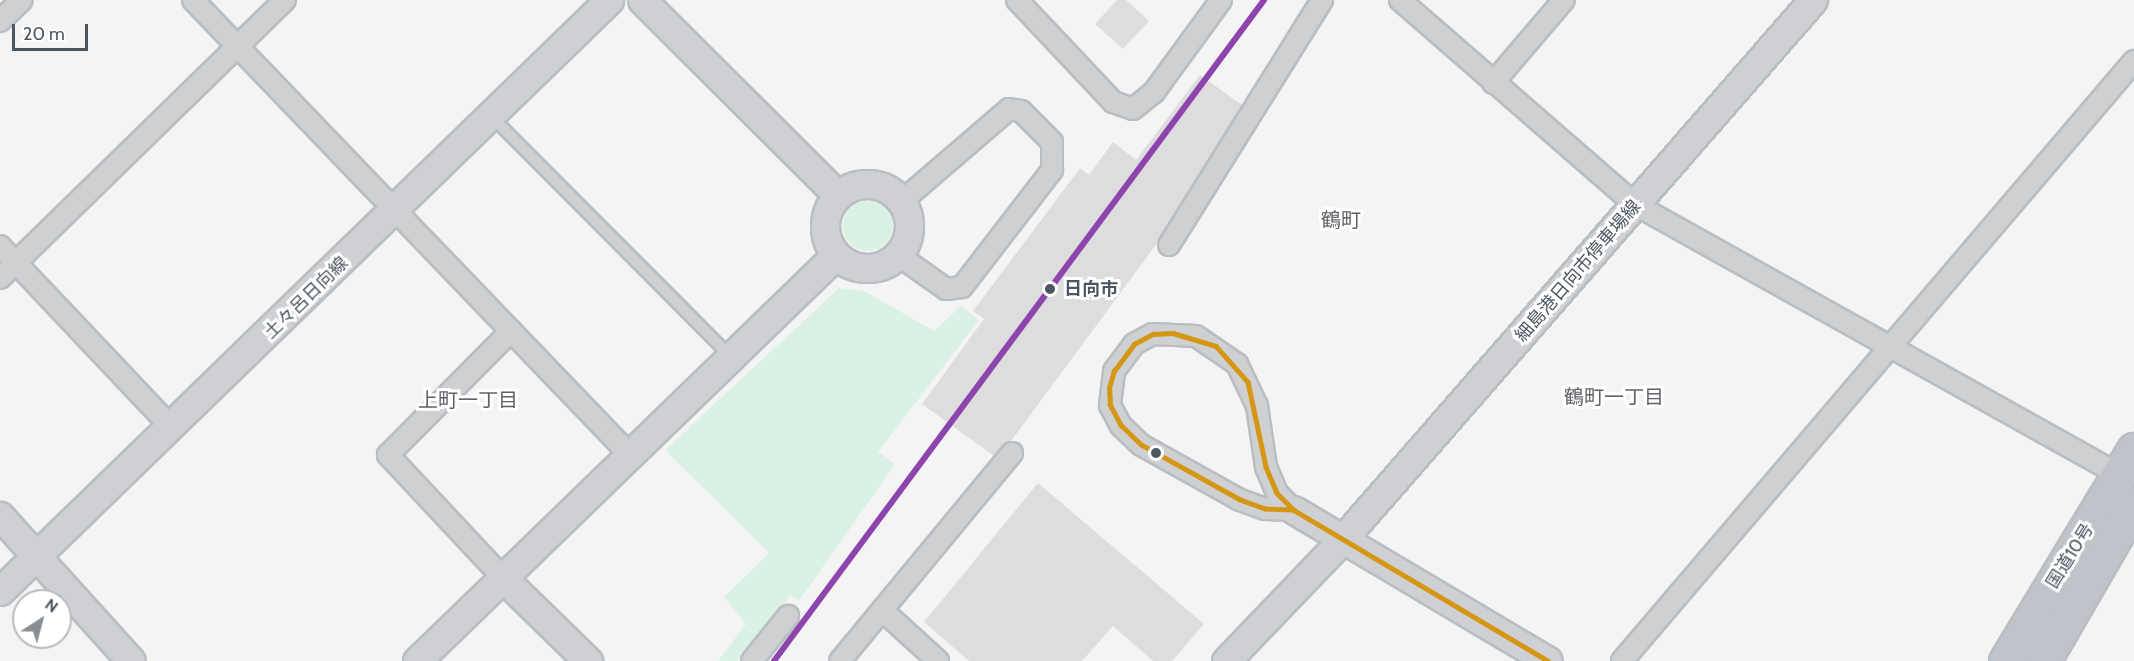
<!DOCTYPE html>
<meta charset="utf-8">
<style>
body{margin:0}
#map{position:relative;width:2134px;height:661px;overflow:hidden;background:#f4f4f4;font-family:Cabin,"Noto Sans JP",sans-serif}
div>[style]{position:absolute}
[style*='--x']{left:calc(var(--x)*1px);top:calc(var(--y)*1px);width:calc(var(--w)*1px);rotate:calc(var(--a)*1deg)}
.green>*{inset:0;background:#d9f2e3}
.round{border-radius:50%}
.building>*{inset:0;background:#ddddde}
.roads{filter:drop-shadow(2px 0 #b9bec3) drop-shadow(-2px 0 #b9bec3) drop-shadow(0 2px #b9bec3) drop-shadow(0 -2px #b9bec3)}
.lane>*{height:10px;margin:-5px;padding:0 5px;transform-origin:5px;border-radius:5px;background:#ced0d2}
.street>*{height:20px;margin:-10px;padding:0 10px;transform-origin:10px;border-radius:10px;background:#ced0d2}
.secondary>*{height:27px;margin:-13.5px;padding:0 13.5px;transform-origin:13.5px;border-radius:13.5px;background:#ced0d4}
.secondary>.ring{margin:-13.5px;padding:0;box-sizing:content-box;background:none;border:27px solid #ced0d4;border-radius:50%}
.highway>*{height:33px;margin:-16.5px;padding:0 16.5px;transform-origin:16.5px;border-radius:16.5px;background:#bec4c9}
.bus-1>*{height:4.5px;margin:-2.25px;padding:0 2.25px;transform-origin:2.25px;border-radius:2.25px;background:#d49613}
.rail-1>*{height:6px;margin:-3px;padding:0 3px;transform-origin:3px;border-radius:3px;background:#8e44ad}
.dots>*{width:16px;height:16px;translate:-50% -50%;box-sizing:border-box;border:3px solid #fff;border-radius:50%}
span{translate:-50% -50%;white-space:nowrap;text-align:center;line-height:1.15;-webkit-text-stroke:6px #fff;paint-order:stroke}
.street-label{font-size:18px;color:#4a5661}
.stop-label{font-size:18px;color:#4a5661;font-weight:700}
.left{translate:0 -50%;text-align:left}
.neighbourhood-label{font-size:20px;color:#5f6368}
.north{position:absolute;left:12px;top:589px;width:60px;height:60px;box-sizing:border-box;background:#fff;border:2px solid #b7bbc0;border-radius:50%;rotate:36deg;font-size:16px;font-weight:700;line-height:24px;text-align:center;color:#4a5661}
.north::after{content:'';display:block;margin:auto;width:21px;height:27px;background:#868d94;clip-path:polygon(50% 0,100% 100%,50% 72%,0 100%)}
.scale{position:absolute;left:12px;top:24px;width:76px;height:27px;box-sizing:border-box;border:3px solid #4a5661;border-top:0;padding-left:8px;font-size:18px;line-height:21px;white-space:nowrap;color:#4a5661;-webkit-text-stroke:4px #fff;paint-order:stroke}
</style>
<div id="map">
<div class="green">
<i class="round" style="left:843px;top:201px;width:50px;height:50px"></i>
<i style="clip-path:polygon(839px 288px,864px 291px,934px 331px,961px 306px,979px 320px,878px 452px,895px 464px,799px 601px,791px 595px,737px 661px,718px 661px,746px 624px,724px 597px,769px 553px,665px 450px)"></i>
</div>
<div class="building">
<i style="clip-path:polygon(1117px 0,1126px 0,1149px 21px,1123px 49px,1095px 24px)"></i>
<i style="clip-path:polygon(1200px 75px,1242px 105px,1158px 242px,1011px 441px,994px 456px,922px 404px,984px 319px,973px 311px,1080px 168px,1089px 175px,1113px 142px,1136px 160px)"></i>
<i style="clip-path:polygon(1038px 483px,1204px 624px,1172px 661px,1153px 661px,1113px 626px,1082px 661px,969px 661px,924px 622px)"></i>
</div>
<div class="roads">
<div class="lane">
<i style="--x:493;--y:118;--w:337;--a:45.1"></i>
</div>
<div class="street">
<i style="--x:193;--y:0;--w:632;--a:46.15"></i>
<i style="--x:1017;--y:0;--w:140;--a:46.7"></i>
<i style="--x:1113;--y:102;--w:21;--a:19"></i>
<i style="--x:1133;--y:109;--w:27;--a:-39"></i>
<i style="--x:1154;--y:92;--w:114;--a:-53.9"></i>
<i style="--x:1400;--y:0;--w:313;--a:41"></i>
<i style="--x:1636;--y:205;--w:554;--a:29.16"></i>
<i style="--x:0;--y:21;--w:30;--a:-44"></i>
<i style="--x:1493;--y:83;--w:109;--a:-49.5"></i>
<i style="--x:1169;--y:245;--w:289;--a:-58"></i>
<i style="--x:0;--y:246;--w:249;--a:46.6"></i>
<i style="--x:898;--y:255;--w:59;--a:35.3"></i>
<i style="--x:946;--y:289;--w:16;--a:-7"></i>
<i style="--x:962;--y:287;--w:148;--a:-52.4"></i>
<i style="--x:1052;--y:170;--w:28;--a:-90"></i>
<i style="--x:1052;--y:142;--w:44;--a:-135"></i>
<i style="--x:1021;--y:111;--w:12;--a:-171"></i>
<i style="--x:1009;--y:109;--w:143;--a:139.3"></i>
<i style="--x:0;--y:278;--w:398;--a:-44.3"></i>
<i style="--x:1153;--y:334;--w:43;--a:2.7"></i>
<i style="--x:1196;--y:336;--w:50;--a:34.3"></i>
<i style="--x:1237;--y:364;--w:47;--a:64.5"></i>
<i style="--x:1257;--y:406;--w:62;--a:81.6"></i>
<i style="--x:1266;--y:467;--w:28;--a:67"></i>
<i style="--x:1277;--y:493;--w:24;--a:45"></i>
<i style="--x:1294;--y:510;--w:29;--a:-178"></i>
<i style="--x:1265;--y:509;--w:27;--a:-160"></i>
<i style="--x:1240;--y:500;--w:113;--a:-150.9"></i>
<i style="--x:1141;--y:445;--w:28;--a:-136"></i>
<i style="--x:1121;--y:426;--w:24;--a:-118"></i>
<i style="--x:1110;--y:405;--w:34;--a:-83"></i>
<i style="--x:1114;--y:371;--w:34;--a:-53"></i>
<i style="--x:1134;--y:344;--w:21;--a:-28"></i>
<i style="--x:506;--y:581;--w:173;--a:-133.1"></i>
<i style="--x:388;--y:455;--w:175;--a:-45.2"></i>
<i style="--x:882;--y:610;--w:76;--a:42.3"></i>
<i style="--x:752;--y:661;--w:58;--a:-51.3"></i>
<i style="--x:840;--y:661;--w:270;--a:-50.4"></i>
<i style="--x:1622;--y:661;--w:789;--a:-49.52"></i>
</div>
<div class="secondary">
<i style="--x:642;--y:0;--w:276;--a:44.9"></i>
<i class="ring" style="left:825px;top:184px;width:57px;height:57px"></i>
<i style="--x:1294;--y:510;--w:295;--a:30.7"></i>
<i style="--x:0;--y:516;--w:195;--a:47.9"></i>
<i style="--x:506;--y:581;--w:115;--a:44.3"></i>
<i style="--x:0;--y:591;--w:849;--a:-44.14"></i>
<i style="--x:417;--y:661;--w:583;--a:-44.1"></i>
<i style="--x:1226;--y:661;--w:166;--a:-46.2"></i>
<i style="--x:1341;--y:541;--w:718;--a:-48.9"></i>
</div>
<div class="highway">
<i style="--x:2006;--y:661;--w:247;--a:-58.8"></i>
<i style="--x:2043;--y:661;--w:181;--a:-59.9"></i>
</div>
</div>
<div class="bus-1">
<i style="--x:1294;--y:510;--w:29;--a:-178"></i>
<i style="--x:1265;--y:509;--w:27;--a:-160"></i>
<i style="--x:1240;--y:500;--w:113;--a:-150.9"></i>
<i style="--x:1141;--y:445;--w:28;--a:-136"></i>
<i style="--x:1121;--y:426;--w:24;--a:-118"></i>
<i style="--x:1110;--y:405;--w:17;--a:-93"></i>
<i style="--x:1109;--y:388;--w:18;--a:-74"></i>
<i style="--x:1114;--y:371;--w:34;--a:-53"></i>
<i style="--x:1134;--y:344;--w:21;--a:-28"></i>
<i style="--x:1153;--y:334;--w:20;--a:-3"></i>
<i style="--x:1173;--y:333;--w:45;--a:16.8"></i>
<i style="--x:1216;--y:346;--w:48;--a:48.4"></i>
<i style="--x:1248;--y:382;--w:87;--a:78"></i>
<i style="--x:1266;--y:467;--w:28;--a:67"></i>
<i style="--x:1277;--y:493;--w:24;--a:45"></i>
<i style="--x:1294;--y:510;--w:295;--a:30.7"></i>
</div>
<div class="rail-1">
<i style="--x:774;--y:661;--w:823;--a:-53.45"></i>
</div>
<div class="dots">
<i style="left:1050px;top:289px;background:#4a5661"></i>
<i style="left:1156px;top:453px;background:#4a5661"></i>
</div>
<div class="street-label">
<span style="left:1578px;top:271px;rotate:-49deg">細島港日向市停車場線</span>
<span style="left:306px;top:298px;rotate:-44deg">土々呂日向線</span>
<span style="left:2070px;top:556px;rotate:-58deg">国道10号</span>
</div>
<div class="stop-label">
<span class="left" style="left:1064px;top:289px">日向市</span>
</div>
<div class="neighbourhood-label">
<span style="left:1341px;top:220px">鶴町</span>
<span style="left:1614px;top:397px">鶴町一丁目</span>
<span style="left:468px;top:400px">上町一丁目</span>
</div>
<div class="north">N</div>
<div class="scale">20 m</div>
</div>
